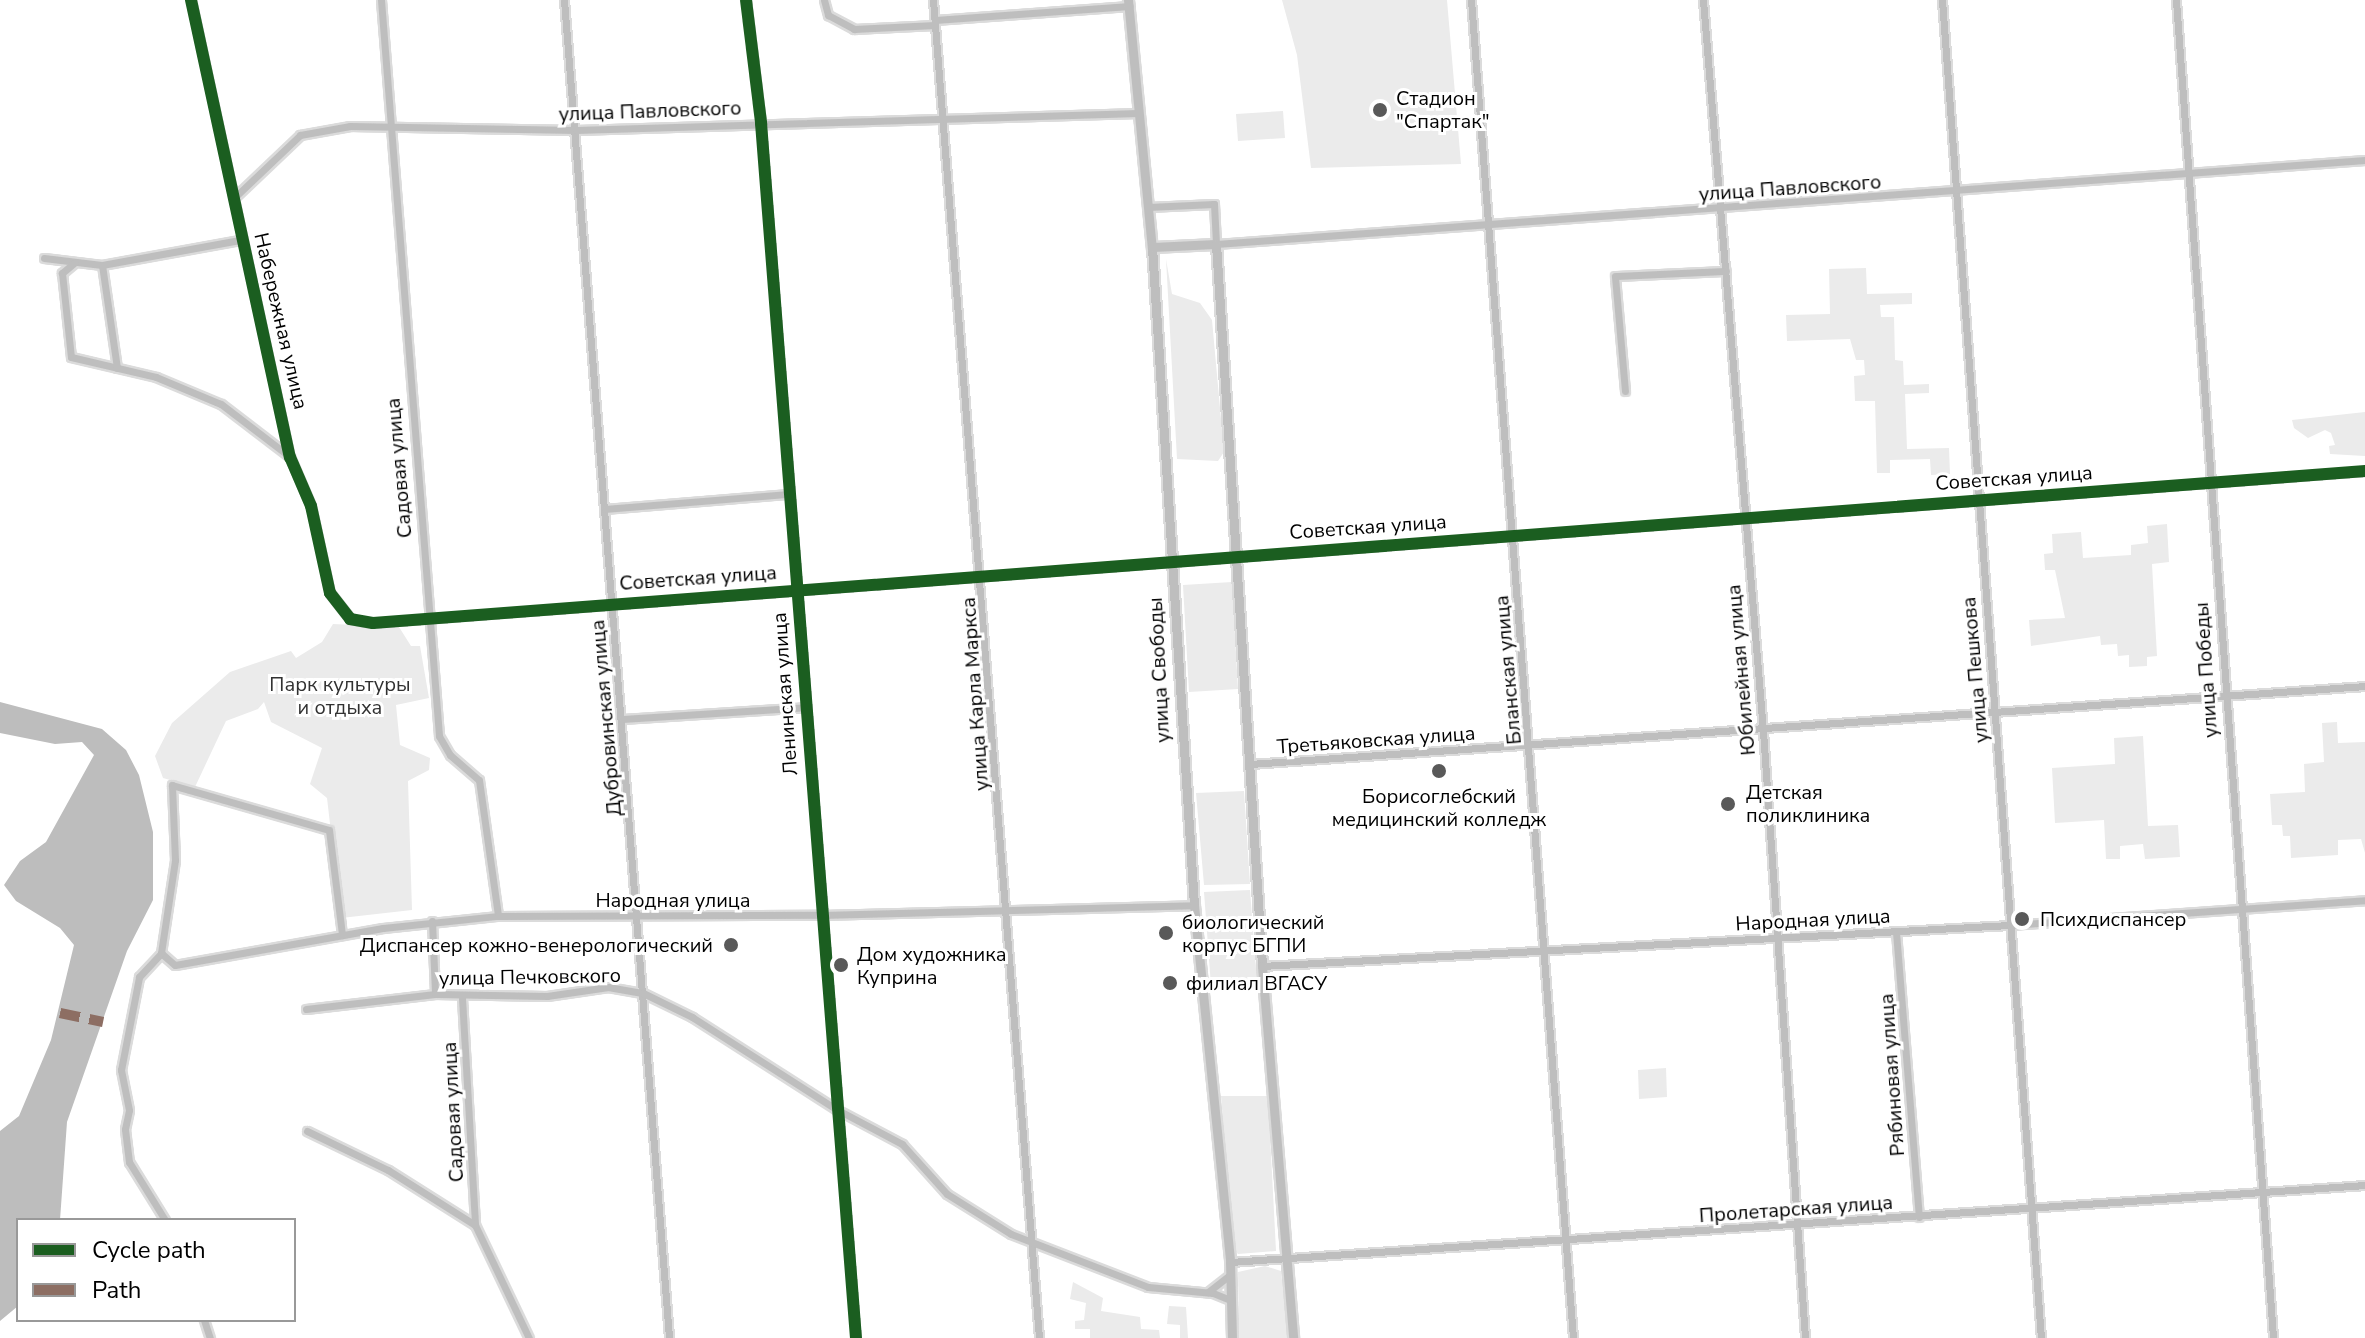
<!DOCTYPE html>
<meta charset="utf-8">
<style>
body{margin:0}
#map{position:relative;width:2365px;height:1338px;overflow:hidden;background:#fff;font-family:"Nunito Sans",sans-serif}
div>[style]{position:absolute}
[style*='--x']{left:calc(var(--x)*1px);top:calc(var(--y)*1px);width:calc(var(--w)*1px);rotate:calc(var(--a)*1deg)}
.green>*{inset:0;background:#ebebeb}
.water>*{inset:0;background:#bdbdbd}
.roads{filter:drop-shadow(2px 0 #dbdbdb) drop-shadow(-2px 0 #dbdbdb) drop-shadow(0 2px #dbdbdb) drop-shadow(0 -2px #dbdbdb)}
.minor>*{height:7px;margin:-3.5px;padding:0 3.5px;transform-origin:3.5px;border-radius:3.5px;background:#bebebe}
.major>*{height:9px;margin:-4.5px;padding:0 4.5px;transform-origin:4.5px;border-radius:4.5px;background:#bebebe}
.quiet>*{height:10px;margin-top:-5px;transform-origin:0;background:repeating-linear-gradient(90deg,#8d6e63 0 20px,transparent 0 30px)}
.cycleway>*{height:12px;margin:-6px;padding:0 6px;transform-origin:6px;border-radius:6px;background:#1b5e20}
.dots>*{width:22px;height:22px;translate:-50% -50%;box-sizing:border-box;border:4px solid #fff;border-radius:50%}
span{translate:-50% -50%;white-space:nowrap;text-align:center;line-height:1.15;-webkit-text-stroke:6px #fff;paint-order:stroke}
.poi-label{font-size:20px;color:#000}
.left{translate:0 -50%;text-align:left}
.right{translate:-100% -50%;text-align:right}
.street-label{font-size:20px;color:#000}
.park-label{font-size:20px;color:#313131}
.legend{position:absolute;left:16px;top:1218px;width:280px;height:104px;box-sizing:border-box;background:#fff;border:2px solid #999;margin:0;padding:10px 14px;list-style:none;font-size:24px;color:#000}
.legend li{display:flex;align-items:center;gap:16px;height:40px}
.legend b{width:40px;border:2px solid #999}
</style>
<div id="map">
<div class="green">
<i style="clip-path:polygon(1282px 0,1447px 0,1461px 164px,1311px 168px,1297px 55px)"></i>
<i style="clip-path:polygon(1283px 111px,1285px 138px,1238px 141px,1236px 114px)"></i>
<i style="clip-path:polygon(1166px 259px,1172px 294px,1200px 303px,1212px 320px,1224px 452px,1218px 461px,1177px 459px)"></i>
<i style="clip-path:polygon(1866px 268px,1867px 294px,1912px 293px,1912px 304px,1880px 305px,1881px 317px,1894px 317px,1895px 360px,1903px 361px,1904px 385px,1929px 384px,1929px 393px,1905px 394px,1907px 449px,1949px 448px,1950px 474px,1931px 475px,1930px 459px,1890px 460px,1890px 473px,1877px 473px,1875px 401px,1855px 401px,1854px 376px,1865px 375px,1864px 360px,1856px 360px,1850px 339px,1787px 341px,1786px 315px,1830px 314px,1829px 269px)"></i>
<i style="clip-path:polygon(2365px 412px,2365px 456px,2330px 454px,2329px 446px,2335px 445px,2331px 433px,2325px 430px,2308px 438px,2294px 428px,2292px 420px)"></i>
<i style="clip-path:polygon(2167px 524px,2169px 562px,2152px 564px,2157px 656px,2147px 657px,2147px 666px,2129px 667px,2129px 655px,2118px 656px,2117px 644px,2101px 645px,2100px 636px,2031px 646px,2029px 620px,2065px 618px,2055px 570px,2045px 570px,2044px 554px,2053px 553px,2052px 534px,2081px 532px,2083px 558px,2131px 555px,2131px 545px,2148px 543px,2147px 526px)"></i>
<i style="clip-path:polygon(1232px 582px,1238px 689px,1189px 692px,1183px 585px)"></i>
<i style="clip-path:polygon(333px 624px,399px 627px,411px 646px,420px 646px,429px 698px,396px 705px,400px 745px,430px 758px,429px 770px,408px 781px,412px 910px,341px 918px,327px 798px,310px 784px,322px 748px,271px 722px,264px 702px,258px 709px,226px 721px,195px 787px,163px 778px,155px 756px,172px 723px,230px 672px,291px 651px,296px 658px,322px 642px)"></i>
<i style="clip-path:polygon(2337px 722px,2338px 743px,2365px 742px,2365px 853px,2361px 839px,2338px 840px,2338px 855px,2291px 858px,2290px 836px,2283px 836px,2282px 825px,2272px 825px,2270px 794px,2305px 792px,2304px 764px,2324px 762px,2322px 723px)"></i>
<i style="clip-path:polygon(2143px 736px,2148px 826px,2178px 825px,2180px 857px,2145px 859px,2143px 844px,2120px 846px,2120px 859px,2106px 859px,2104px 820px,2055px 823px,2052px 768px,2115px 764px,2114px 738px)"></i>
<i style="clip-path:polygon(1244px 791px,1250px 884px,1204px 885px,1196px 793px)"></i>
<i style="clip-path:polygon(1250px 890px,1257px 983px,1211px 986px,1204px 892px)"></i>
<i style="clip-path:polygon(1666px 1068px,1667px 1097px,1639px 1099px,1638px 1070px)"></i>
<i style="clip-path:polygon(1221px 1096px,1268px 1096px,1276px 1251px,1238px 1254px,1233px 1249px)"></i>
<i style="clip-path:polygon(1265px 1266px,1281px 1271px,1288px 1338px,1239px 1338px,1238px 1272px)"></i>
<i style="clip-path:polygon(1073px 1282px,1103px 1298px,1101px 1311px,1140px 1317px,1141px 1329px,1159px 1330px,1160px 1338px,1180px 1338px,1180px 1325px,1167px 1324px,1169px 1306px,1186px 1307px,1188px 1338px,1090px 1338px,1090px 1329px,1075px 1329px,1075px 1321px,1084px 1320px,1086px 1303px,1070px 1299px)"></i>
</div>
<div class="water">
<i style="clip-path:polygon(0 702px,102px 729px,126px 750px,139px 775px,153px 832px,153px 900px,127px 951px,67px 1122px,60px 1220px,18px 1220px,18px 1306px,0 1321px,0 1131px,19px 1116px,51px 1040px,74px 945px,60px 928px,16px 901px,4px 885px,20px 861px,46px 842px,94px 755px,82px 742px,55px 744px,0 733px)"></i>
</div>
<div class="roads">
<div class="minor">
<i style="--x:191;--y:0;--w:468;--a:77.8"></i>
<i style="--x:290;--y:457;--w:53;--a:66.8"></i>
<i style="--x:311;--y:506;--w:89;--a:77.7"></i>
<i style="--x:330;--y:593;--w:33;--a:52"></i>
<i style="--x:350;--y:619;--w:23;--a:10"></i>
<i style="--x:373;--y:623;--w:1998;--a:-4.36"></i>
<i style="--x:381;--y:0;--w:738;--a:85.49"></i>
<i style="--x:439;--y:736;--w:22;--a:60"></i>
<i style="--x:450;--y:755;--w:38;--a:41"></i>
<i style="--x:479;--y:780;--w:137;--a:82"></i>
<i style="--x:564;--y:0;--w:1342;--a:85.51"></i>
<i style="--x:746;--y:0;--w:124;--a:83"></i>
<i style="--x:761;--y:123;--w:1219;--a:85.53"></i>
<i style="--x:824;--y:0;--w:16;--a:75"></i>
<i style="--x:828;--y:15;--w:30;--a:28"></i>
<i style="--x:854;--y:29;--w:81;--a:-2.8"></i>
<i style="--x:933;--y:0;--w:1342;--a:85.47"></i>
<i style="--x:1471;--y:0;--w:1342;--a:85.64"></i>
<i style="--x:1703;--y:0;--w:733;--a:85.31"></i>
<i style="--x:1763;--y:731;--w:608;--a:86.04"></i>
<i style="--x:1942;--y:0;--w:1342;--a:85.77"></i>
<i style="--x:2176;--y:0;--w:1342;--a:85.85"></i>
<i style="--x:935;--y:20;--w:195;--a:-4.1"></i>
<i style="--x:235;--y:197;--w:90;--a:-43.6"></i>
<i style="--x:300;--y:135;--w:51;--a:-10.2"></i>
<i style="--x:350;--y:126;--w:226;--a:1"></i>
<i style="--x:576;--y:130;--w:563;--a:-1.73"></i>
<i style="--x:1148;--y:207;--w:66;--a:-2.6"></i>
<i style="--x:1214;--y:204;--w:40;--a:87.1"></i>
<i style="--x:1216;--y:244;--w:1152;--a:-4.18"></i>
<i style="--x:44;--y:258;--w:58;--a:6.9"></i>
<i style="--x:102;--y:265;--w:140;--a:-10.3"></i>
<i style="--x:74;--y:263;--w:16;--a:140"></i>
<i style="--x:62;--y:273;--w:84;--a:83.9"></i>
<i style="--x:71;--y:357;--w:87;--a:13.2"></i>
<i style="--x:156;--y:377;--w:70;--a:22.6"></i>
<i style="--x:221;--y:404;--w:87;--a:37.5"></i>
<i style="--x:102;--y:265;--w:104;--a:81.7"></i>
<i style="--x:1625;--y:391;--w:115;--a:-95"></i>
<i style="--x:1615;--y:276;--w:111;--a:-2.6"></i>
<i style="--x:605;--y:509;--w:184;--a:-4.7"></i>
<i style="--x:622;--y:719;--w:184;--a:-3.7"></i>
<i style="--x:1250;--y:764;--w:1118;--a:-4"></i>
<i style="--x:432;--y:921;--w:73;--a:87.6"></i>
<i style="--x:1896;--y:932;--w:286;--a:85.4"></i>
<i style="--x:161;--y:953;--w:18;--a:41"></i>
<i style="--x:175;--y:965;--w:211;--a:-10.1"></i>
<i style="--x:383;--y:928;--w:116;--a:-6"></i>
<i style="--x:498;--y:916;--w:323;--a:-0.2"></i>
<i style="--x:821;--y:915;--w:373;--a:-1.5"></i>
<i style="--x:1262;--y:966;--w:749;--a:-3.14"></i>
<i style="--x:2010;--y:925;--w:356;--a:-4"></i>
<i style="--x:462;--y:998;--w:227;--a:86.7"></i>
<i style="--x:475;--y:1225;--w:125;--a:64.5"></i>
<i style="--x:306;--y:1009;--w:130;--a:-6.6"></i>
<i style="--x:435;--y:994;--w:112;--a:1"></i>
<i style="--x:547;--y:996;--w:62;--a:-8.4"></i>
<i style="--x:608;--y:987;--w:36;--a:10"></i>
<i style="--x:643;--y:993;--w:55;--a:26.1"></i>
<i style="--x:692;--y:1017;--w:171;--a:32.6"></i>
<i style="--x:836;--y:1109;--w:75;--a:27.9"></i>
<i style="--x:902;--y:1144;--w:67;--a:48"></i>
<i style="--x:947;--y:1194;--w:75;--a:32"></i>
<i style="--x:1011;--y:1234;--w:147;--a:21.1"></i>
<i style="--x:1148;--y:1287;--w:65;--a:5.3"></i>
<i style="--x:1213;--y:1293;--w:18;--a:22"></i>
<i style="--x:307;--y:1131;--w:90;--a:25.7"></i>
<i style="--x:388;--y:1170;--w:103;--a:32.3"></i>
<i style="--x:165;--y:1220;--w:68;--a:-121.8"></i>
<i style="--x:129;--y:1162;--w:33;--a:-97"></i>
<i style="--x:125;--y:1129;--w:19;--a:-78"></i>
<i style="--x:129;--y:1110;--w:41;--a:-101.3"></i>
<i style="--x:121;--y:1070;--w:95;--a:-79"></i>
<i style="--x:139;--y:977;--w:33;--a:-47"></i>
<i style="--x:161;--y:953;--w:94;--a:-81.4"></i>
<i style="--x:175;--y:860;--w:75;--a:-92.3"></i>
<i style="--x:172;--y:785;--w:163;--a:16"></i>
<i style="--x:329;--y:830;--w:106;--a:82.9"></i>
<i style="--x:1230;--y:1262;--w:1138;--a:-3.88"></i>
<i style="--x:1208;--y:1292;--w:28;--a:-38"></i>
<i style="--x:204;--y:1320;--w:19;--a:72"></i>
</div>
<div class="major">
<i style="--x:1128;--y:0;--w:248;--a:84.5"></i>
<i style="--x:1152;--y:247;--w:659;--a:86.35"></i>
<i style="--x:1194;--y:905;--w:359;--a:84.2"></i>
<i style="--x:1230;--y:1262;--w:76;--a:88.5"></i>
<i style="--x:1152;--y:247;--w:64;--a:-2.7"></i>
<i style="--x:1216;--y:244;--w:723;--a:86.35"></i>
<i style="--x:1262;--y:966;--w:373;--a:85.2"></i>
</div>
</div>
<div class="quiet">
<i style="--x:60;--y:1013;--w:44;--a:11.8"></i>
</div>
<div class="cycleway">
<i style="--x:191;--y:0;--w:468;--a:77.8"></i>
<i style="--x:290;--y:457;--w:53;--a:66.8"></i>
<i style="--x:311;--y:506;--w:89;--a:77.7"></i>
<i style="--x:330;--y:593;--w:33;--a:52"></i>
<i style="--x:350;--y:619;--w:23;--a:10"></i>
<i style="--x:373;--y:623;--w:1998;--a:-4.36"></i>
<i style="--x:746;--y:0;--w:124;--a:83"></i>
<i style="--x:761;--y:123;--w:1219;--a:85.53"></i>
</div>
<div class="dots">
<i style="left:1380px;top:110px;background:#595959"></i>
<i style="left:1439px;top:771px;background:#595959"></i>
<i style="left:1728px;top:804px;background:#595959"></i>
<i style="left:2022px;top:919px;background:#595959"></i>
<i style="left:1166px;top:933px;background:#595959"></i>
<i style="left:731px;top:945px;background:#595959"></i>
<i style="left:841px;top:965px;background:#595959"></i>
<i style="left:1170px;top:983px;background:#595959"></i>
</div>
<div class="poi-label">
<span class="left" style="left:1396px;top:110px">Стадион<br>"Спартак"</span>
<span class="left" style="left:1746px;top:804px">Детская<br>поликлиника</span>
<span style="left:1439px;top:808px">Борисоглебский<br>медицинский колледж</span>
<span class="left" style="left:2040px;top:919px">Психдиспансер</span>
<span class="left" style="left:1182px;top:934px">биологический<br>корпус БГПИ</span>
<span class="right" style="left:713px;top:945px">Диспансер кожно-венерологический</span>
<span class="left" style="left:857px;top:966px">Дом художника<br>Куприна</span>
<span class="left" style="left:1186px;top:983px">филиал ВГАСУ</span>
</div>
<div class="street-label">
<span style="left:650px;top:111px;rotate:-2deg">улица Павловского</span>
<span style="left:1790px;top:188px;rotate:-4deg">улица Павловского</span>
<span style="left:281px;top:321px;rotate:77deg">Набережная улица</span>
<span style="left:399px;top:468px;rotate:-95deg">Садовая улица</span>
<span style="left:2014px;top:478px;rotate:-4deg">Советская улица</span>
<span style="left:1368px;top:527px;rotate:-4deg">Советская улица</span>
<span style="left:698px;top:578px;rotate:-4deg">Советская улица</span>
<span style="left:1159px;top:670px;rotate:-93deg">улица Свободы</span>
<span style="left:1508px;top:670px;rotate:-95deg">Бланская улица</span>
<span style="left:1741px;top:670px;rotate:-95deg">Юбилейная улица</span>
<span style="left:1975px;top:670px;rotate:-95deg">улица Пешкова</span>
<span style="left:2206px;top:670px;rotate:-94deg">улица Победы</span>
<span style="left:785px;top:694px;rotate:-94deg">Ленинская улица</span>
<span style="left:975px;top:694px;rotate:-94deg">улица Карла Маркса</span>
<span style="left:606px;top:718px;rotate:-95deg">Дубровинская улица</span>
<span style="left:1376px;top:740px;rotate:-4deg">Третьяковская улица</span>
<span style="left:673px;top:900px">Народная улица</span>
<span style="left:1813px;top:920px;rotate:-3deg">Народная улица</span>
<span style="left:530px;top:977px;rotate:-1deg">улица Печковского</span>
<span style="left:1892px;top:1075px;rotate:-94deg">Рябиновая улица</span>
<span style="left:453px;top:1112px;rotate:-93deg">Садовая улица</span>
<span style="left:1796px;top:1209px;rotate:-4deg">Пролетарская улица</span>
</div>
<div class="park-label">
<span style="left:340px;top:696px">Парк культуры<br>и отдыха</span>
</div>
<ul class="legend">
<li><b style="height:10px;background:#1b5e20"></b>Cycle path</li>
<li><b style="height:10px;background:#8d6e63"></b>Path</li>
</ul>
</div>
